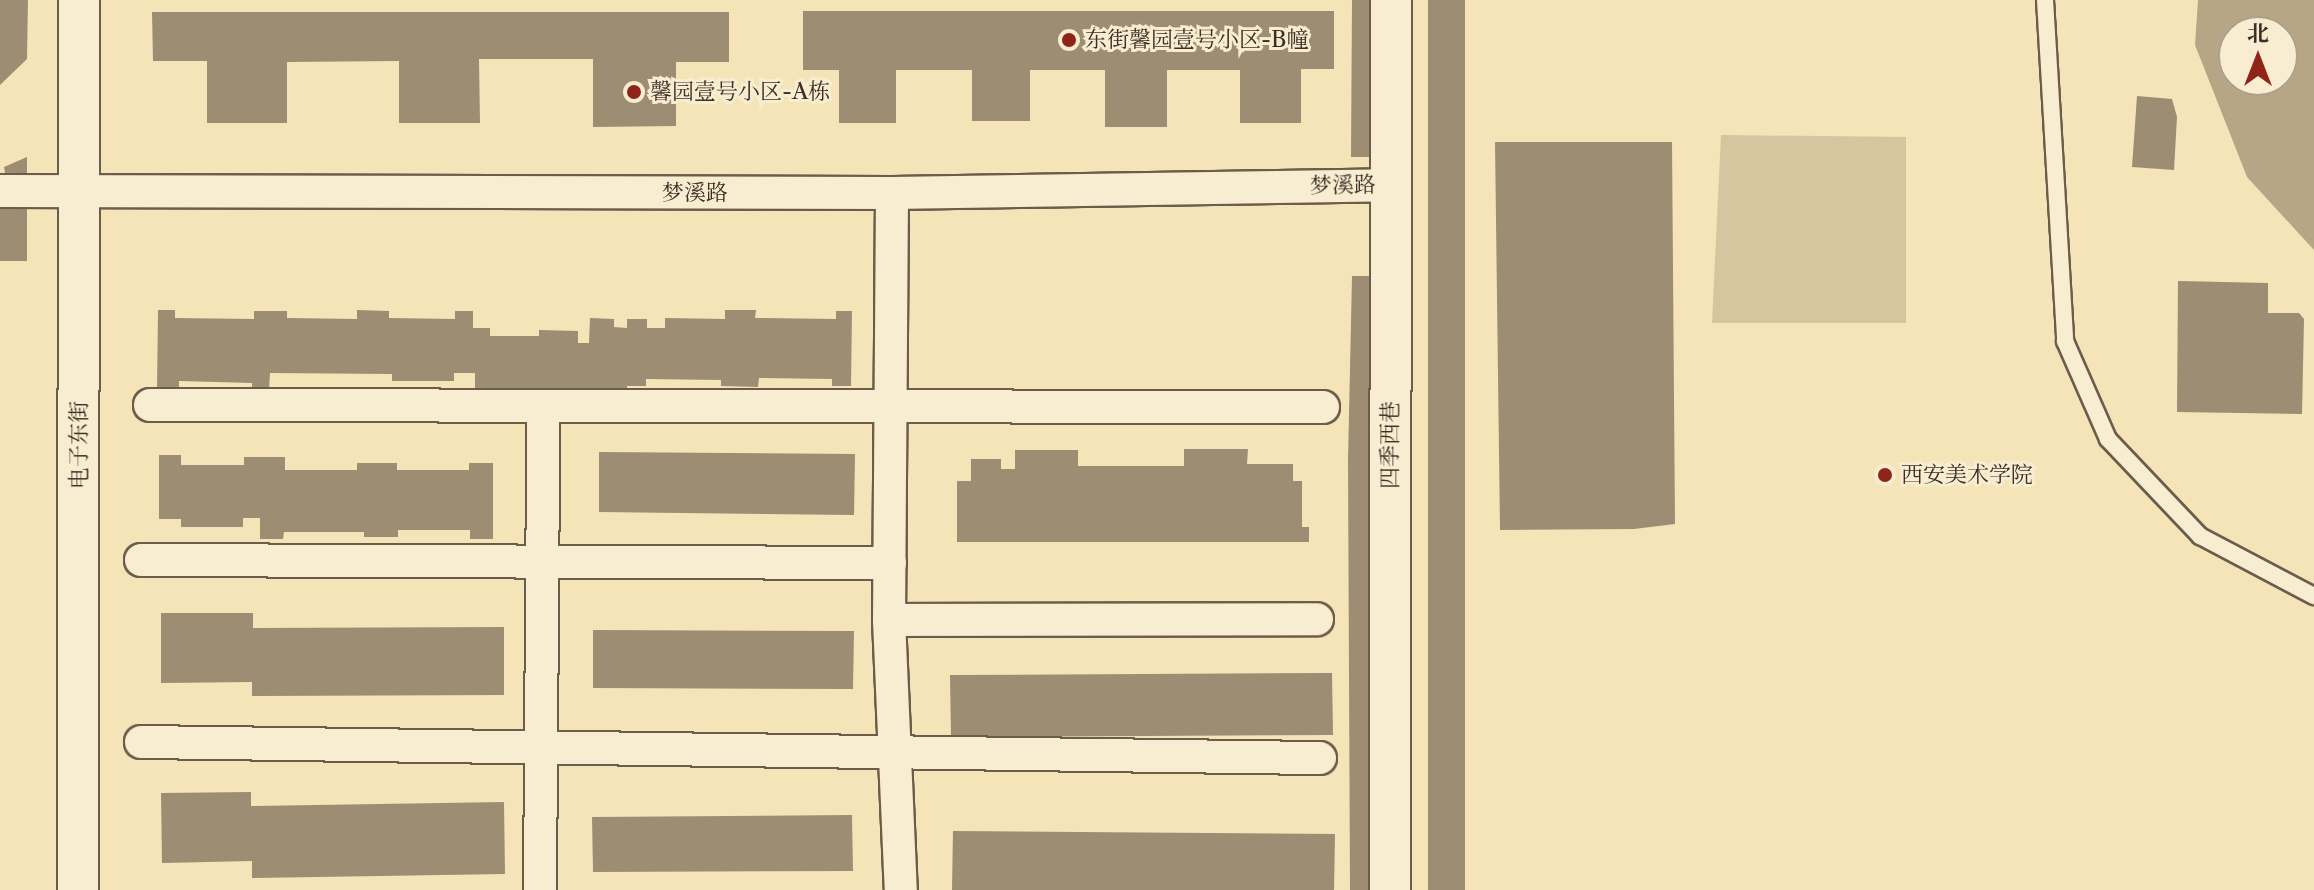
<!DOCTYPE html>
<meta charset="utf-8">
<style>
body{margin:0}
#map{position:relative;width:2314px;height:890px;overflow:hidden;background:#f5e4b7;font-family:"Libre Caslon Text","Noto Serif SC",serif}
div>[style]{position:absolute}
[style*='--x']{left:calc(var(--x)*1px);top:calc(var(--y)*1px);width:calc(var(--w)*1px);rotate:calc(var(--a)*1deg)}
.green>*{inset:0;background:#d6c59f}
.water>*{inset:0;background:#b7a686}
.building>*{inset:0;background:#9d8d72}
.roads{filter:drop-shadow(2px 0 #6c5c4b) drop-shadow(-2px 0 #6c5c4b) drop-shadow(0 2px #6c5c4b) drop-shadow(0 -2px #6c5c4b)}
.service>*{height:16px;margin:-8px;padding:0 8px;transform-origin:8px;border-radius:8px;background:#f8edd0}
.minor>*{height:32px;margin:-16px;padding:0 16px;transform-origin:16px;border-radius:16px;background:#f8edd0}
.tertiary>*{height:40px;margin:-20px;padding:0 20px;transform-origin:20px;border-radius:20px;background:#f8edd0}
.dots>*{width:22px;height:22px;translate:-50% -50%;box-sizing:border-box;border:4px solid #f8edd0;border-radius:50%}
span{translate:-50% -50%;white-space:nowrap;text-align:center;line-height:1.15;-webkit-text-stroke:6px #f8edd0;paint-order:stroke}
.poi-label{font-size:22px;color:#3e2e27}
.left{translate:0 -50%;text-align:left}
.street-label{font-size:22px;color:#3e2e27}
.north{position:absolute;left:2218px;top:16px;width:80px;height:80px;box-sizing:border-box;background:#f8edd0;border:2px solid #aea18c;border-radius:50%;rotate:0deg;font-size:22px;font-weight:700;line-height:32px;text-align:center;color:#3e2e27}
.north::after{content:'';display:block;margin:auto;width:28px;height:36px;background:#8f2418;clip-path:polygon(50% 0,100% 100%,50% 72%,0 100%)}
</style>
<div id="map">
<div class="green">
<i style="clip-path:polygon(1721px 135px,1906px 137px,1906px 323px,1712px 323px)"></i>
</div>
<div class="water">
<i style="clip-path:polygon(evenodd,2198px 0,2314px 0,2314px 250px,2247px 177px,2195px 45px,2198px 0,2234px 32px,2282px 32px,2282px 80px,2234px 80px,2234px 32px)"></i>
</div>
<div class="building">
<i style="clip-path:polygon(0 0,28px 0,27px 59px,0 85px)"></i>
<i style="clip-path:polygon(1352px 0,1387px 0,1387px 157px,1351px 157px)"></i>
<i style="clip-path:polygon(1428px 0,1465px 0,1465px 890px,1428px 890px)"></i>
<i style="clip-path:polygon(803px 11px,1334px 11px,1334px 69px,1301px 69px,1301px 123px,1240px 123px,1240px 70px,1167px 70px,1167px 127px,1105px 127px,1105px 70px,1030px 70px,1030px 121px,972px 121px,972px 70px,896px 70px,896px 123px,839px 123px,839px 70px,803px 70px)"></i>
<i style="clip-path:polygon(152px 12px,729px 12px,729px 62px,676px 62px,676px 126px,593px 127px,593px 59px,479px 59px,480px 123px,399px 123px,399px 61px,287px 62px,287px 123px,207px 123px,207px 61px,153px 61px)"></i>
<i style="clip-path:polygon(2137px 96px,2172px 99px,2177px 117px,2174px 170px,2132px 167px)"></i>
<i style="clip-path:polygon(1495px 142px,1672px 142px,1675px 524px,1634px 529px,1500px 530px)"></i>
<i style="clip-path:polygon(27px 157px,27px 261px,0 261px,0 174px,5px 173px,4px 167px)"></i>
<i style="clip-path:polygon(1352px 276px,1386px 276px,1386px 890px,1350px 890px,1348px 460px)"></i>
<i style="clip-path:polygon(2178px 281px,2268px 283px,2268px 313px,2299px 313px,2304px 319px,2302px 414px,2177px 412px)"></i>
<i style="clip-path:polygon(158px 310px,175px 310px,175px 318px,254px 319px,254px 311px,287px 311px,287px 318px,357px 319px,357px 310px,389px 311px,389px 318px,455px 319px,455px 311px,473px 311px,473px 328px,490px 328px,490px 336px,539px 336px,539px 330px,578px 331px,578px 343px,589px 343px,590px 318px,614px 319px,614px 327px,627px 328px,627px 319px,647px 319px,647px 328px,665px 328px,665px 318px,725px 319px,725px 310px,756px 310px,755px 318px,836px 319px,836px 311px,852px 311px,851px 386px,832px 386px,832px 379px,759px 378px,758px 387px,721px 386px,721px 380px,646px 379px,646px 386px,627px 386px,627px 393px,475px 393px,475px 373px,454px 373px,454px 381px,392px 381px,392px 374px,270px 373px,269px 390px,252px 389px,252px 383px,179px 381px,179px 390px,157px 389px)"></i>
<i style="clip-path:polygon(1184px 449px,1248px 449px,1247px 464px,1293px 464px,1293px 481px,1302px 481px,1302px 527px,1309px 527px,1309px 542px,957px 542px,957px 481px,971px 481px,971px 459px,1001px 459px,1001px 469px,1015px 469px,1015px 450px,1078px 450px,1078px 466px,1184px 466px)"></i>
<i style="clip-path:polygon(599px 452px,855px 454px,854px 515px,599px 512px)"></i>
<i style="clip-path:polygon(159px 455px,181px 455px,181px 465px,244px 465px,244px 457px,285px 457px,285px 470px,357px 470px,357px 463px,397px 463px,397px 470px,469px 470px,469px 463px,493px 463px,493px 539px,470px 539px,470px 530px,398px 530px,398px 537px,364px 537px,364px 532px,284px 532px,283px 539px,260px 539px,260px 518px,243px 518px,243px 527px,181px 527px,181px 519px,159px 519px)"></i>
<i style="clip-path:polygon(161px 613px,253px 613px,253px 628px,504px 627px,504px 695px,252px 696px,252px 682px,161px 683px)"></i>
<i style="clip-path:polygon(593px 630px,854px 631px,853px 689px,593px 688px)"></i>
<i style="clip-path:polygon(1332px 673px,1333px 735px,951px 737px,950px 675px)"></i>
<i style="clip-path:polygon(251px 792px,251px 806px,504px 802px,505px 874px,252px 878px,252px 861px,162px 863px,161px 793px)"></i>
<i style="clip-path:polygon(852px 815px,853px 871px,593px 872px,592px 817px)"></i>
<i style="clip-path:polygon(953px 831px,1335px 834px,1334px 890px,952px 890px)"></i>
</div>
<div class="roads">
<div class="service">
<i style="--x:2045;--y:0;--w:342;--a:86.6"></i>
<i style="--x:2065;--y:341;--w:107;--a:66.3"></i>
<i style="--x:2108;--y:439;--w:134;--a:46.5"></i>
<i style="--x:2200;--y:536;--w:129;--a:27.8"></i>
</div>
<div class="minor">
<i style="--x:0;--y:191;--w:892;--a:0.13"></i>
<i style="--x:892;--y:193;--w:498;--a:-0.9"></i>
<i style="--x:892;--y:193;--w:427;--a:90.4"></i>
<i style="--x:889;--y:620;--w:270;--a:87.5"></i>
<i style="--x:150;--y:405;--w:1173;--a:0.1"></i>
<i style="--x:141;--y:560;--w:749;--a:0.23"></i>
<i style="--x:889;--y:620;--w:428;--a:-0.1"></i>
<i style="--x:141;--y:742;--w:1179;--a:0.78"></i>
<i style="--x:540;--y:890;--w:483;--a:-89.6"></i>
</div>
<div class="tertiary">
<i style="--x:78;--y:890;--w:890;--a:-89.94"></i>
<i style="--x:1390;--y:890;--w:890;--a:-89.94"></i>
</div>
</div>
<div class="dots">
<i style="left:1069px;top:40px;background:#8f2418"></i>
<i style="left:634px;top:92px;background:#8f2418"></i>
<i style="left:1885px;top:475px;background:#8f2418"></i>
</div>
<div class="poi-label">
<span class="left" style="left:1085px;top:40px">东街馨园壹号小区-B幢</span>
<span class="left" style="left:650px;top:92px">馨园壹号小区-A栋</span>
<span class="left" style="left:1901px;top:475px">西安美术学院</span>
</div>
<div class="street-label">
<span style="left:1343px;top:185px;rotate:-1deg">梦溪路</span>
<span style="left:695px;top:193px">梦溪路</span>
<span style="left:79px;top:445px;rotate:-90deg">电子东街</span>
<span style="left:1390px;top:445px;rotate:-90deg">四季西巷</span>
</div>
<div class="north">北</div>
</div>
